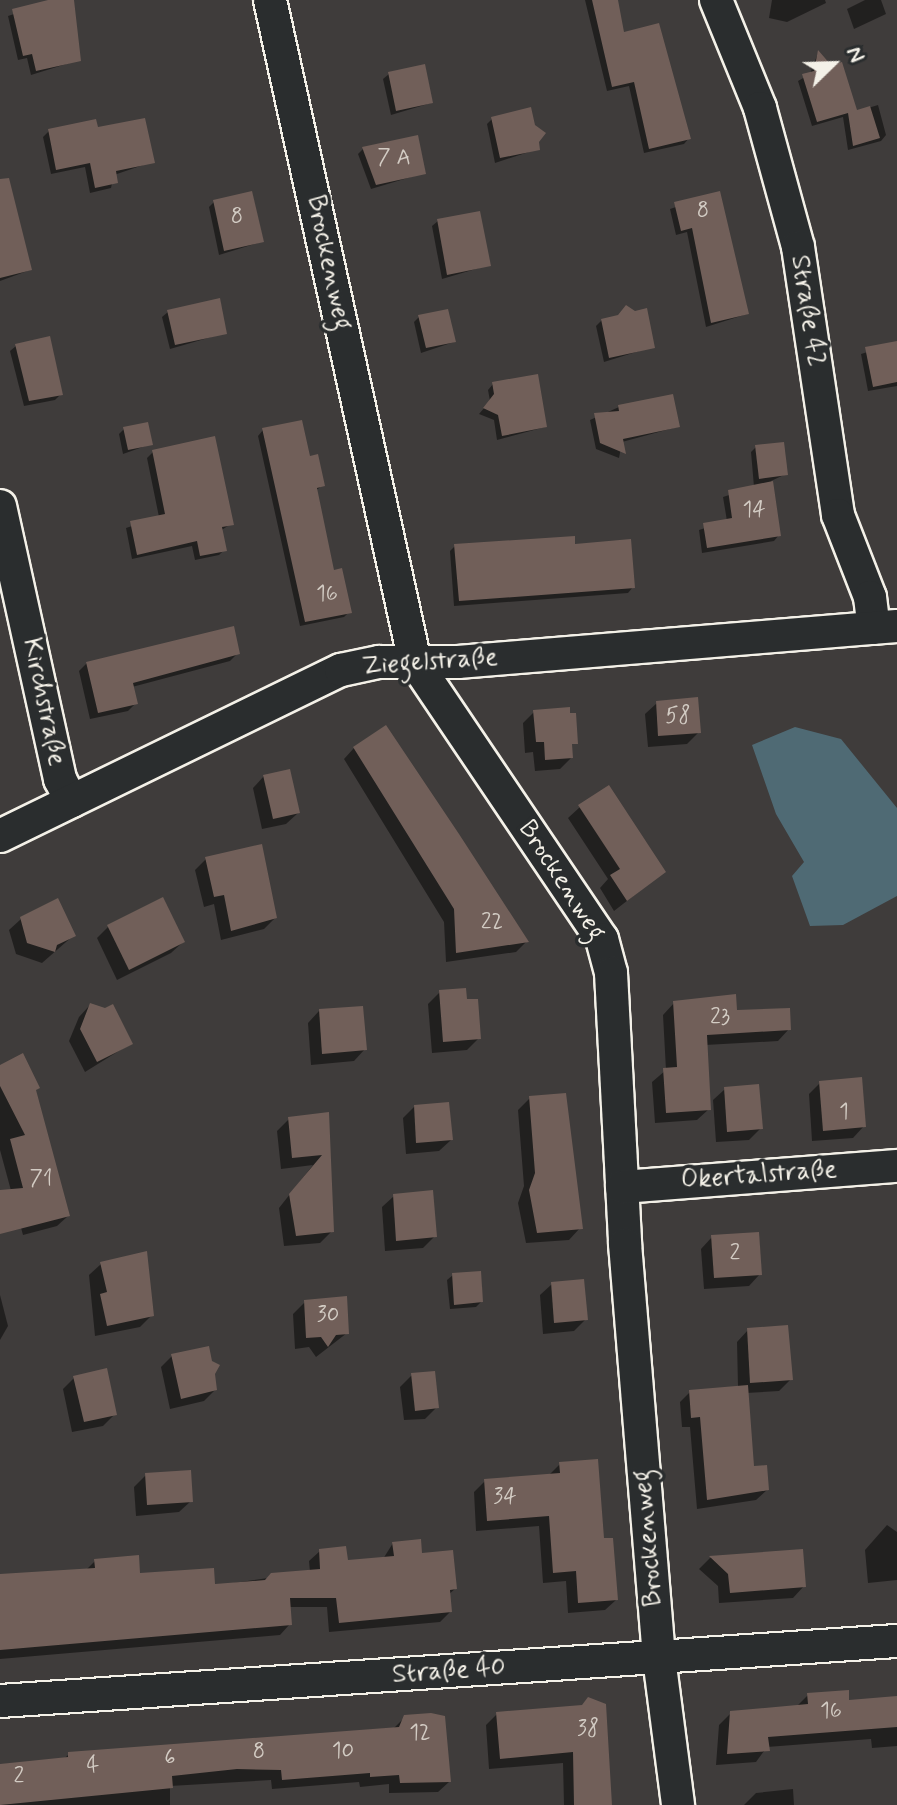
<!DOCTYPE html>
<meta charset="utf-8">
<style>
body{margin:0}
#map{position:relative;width:897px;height:1805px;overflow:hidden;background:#3f3c3b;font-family:Mynerve,sans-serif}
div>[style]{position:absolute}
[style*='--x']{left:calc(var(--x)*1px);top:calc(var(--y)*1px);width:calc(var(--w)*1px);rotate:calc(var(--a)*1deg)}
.water>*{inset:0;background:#4f6a74}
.shadow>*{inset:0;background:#0007}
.building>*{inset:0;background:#715f59}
.roads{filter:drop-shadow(2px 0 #f4f1e8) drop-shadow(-2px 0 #f4f1e8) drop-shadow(0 2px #f4f1e8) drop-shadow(0 -2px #f4f1e8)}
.street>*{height:32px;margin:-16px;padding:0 16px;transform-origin:16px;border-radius:16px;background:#2a2d2e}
span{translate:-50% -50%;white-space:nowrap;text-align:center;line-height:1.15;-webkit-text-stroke:7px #2a2d2e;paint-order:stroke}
.number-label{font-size:22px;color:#d3ccc4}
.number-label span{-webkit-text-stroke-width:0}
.street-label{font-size:26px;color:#f4f1e8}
.north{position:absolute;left:793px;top:24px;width:80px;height:80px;-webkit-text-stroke:6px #2a2d2e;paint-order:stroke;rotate:67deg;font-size:22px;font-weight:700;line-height:32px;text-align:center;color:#f4f1e8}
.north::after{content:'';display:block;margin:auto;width:28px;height:36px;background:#f4f1e8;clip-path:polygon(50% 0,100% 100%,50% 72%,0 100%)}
</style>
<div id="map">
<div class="water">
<i style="clip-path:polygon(795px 727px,841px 739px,897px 808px,897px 896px,843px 925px,810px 926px,792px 876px,804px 862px,776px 814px,752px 745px)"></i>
</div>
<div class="shadow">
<i style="clip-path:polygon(56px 0,72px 0,79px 60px,31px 75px,27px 58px,18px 60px,8px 16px)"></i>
<i style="clip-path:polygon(585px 0,616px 0,622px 34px,689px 138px,684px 144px,644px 153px,629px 86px,607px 91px)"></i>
<i style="clip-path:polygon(772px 0,825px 0,826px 3px,787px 22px,769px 18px)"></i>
<i style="clip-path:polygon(865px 0,881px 0,886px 14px,854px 29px,847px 9px)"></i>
<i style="clip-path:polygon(818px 53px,855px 112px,878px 105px,886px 135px,881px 141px,848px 150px,843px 117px,812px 126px,798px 81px,810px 74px)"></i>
<i style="clip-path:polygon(389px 74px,431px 103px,391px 115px,383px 79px)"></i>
<i style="clip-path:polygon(492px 119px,537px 141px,538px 149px,495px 163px,487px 124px)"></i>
<i style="clip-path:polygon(96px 129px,152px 162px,114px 175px,111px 188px,90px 193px,85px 167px,51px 174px,43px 137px,49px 131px)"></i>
<i style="clip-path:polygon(363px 149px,424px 173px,371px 189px,358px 154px)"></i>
<i style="clip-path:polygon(718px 193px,747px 314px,706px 327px,687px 232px,676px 235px,670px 209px)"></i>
<i style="clip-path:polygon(214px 202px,261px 242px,219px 255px,209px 207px)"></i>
<i style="clip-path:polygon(0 221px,30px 270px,0 281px)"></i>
<i style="clip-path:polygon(438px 221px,489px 265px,442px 279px,432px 226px)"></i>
<i style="clip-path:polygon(168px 312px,225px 333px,170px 349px,162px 317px)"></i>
<i style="clip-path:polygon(419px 317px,454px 342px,421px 353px,414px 322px)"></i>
<i style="clip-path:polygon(602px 320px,652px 347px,604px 362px,596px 326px)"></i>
<i style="clip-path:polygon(897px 343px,897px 386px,868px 391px,861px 354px)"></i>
<i style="clip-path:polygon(16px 346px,61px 394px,55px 400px,24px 406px,10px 351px)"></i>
<i style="clip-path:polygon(493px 384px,545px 427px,497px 440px,494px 420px,479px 414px,490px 401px,488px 390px)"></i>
<i style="clip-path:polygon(619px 407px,677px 427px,622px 442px,619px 458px,596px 449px,590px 420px)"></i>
<i style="clip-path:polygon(124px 429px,151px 444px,123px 454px,119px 434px)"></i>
<i style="clip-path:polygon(263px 430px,308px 458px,323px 485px,315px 491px,332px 572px,349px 612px,344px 617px,300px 626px,258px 436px)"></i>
<i style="clip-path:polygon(756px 447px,786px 474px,771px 481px,779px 535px,774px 541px,702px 553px,699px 530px,727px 521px,723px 497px,754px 487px,751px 452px)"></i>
<i style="clip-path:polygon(153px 452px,231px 524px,220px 531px,224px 550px,219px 555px,195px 560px,192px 546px,132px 559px,126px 528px,159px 517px,147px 458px)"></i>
<i style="clip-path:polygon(455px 546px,573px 546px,633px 587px,628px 593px,454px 606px,450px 551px)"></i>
<i style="clip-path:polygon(238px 653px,230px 661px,132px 687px,136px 703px,128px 711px,90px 719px,79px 671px,87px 663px)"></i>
<i style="clip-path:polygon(657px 703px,699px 732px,687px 744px,648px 747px,645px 714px)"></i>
<i style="clip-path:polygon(534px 712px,574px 715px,571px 758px,560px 769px,535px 771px,533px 752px,525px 753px,523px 723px)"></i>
<i style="clip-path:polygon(354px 748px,526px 942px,516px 952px,446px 962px,444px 922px,344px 759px)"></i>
<i style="clip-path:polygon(264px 776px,298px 813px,286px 824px,262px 829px,253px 788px)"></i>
<i style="clip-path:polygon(580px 807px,664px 872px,614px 911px,600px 888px,608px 879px,568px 818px)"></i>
<i style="clip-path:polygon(206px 859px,275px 918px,264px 929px,221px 940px,214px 904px,204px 907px,195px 870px)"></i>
<i style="clip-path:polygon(21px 919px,74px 935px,42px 963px,16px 954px,9px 930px)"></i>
<i style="clip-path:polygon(108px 927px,183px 942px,171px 953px,117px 980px,97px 938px)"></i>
<i style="clip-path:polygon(440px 992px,479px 1038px,467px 1050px,432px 1053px,428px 1004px)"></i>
<i style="clip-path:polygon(674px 1003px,735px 1012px,789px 1029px,778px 1041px,705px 1045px,709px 1109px,697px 1120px,655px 1123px,652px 1082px,666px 1070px,663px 1015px)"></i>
<i style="clip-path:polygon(90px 1005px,130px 1044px,85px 1072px,69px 1041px,79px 1017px)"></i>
<i style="clip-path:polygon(319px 1011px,365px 1049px,354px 1061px,311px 1065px,308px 1023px)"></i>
<i style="clip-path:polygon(0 1067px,34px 1091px,68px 1216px,57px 1226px,23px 1235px,0 1150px)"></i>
<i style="clip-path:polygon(820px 1083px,864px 1126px,853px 1138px,812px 1141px,809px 1094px)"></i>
<i style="clip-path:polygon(725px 1089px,761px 1128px,749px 1140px,716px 1142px,713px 1100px)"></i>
<i style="clip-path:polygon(530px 1098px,580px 1228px,569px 1240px,526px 1243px,518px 1203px,524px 1186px,518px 1110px)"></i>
<i style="clip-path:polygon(415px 1106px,451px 1140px,439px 1151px,406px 1154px,403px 1118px)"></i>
<i style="clip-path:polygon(328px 1114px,332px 1231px,320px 1243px,284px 1246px,279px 1208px,313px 1165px,281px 1169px,277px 1131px,289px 1119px)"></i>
<i style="clip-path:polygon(394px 1196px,435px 1236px,423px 1248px,385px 1251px,382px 1207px)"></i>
<i style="clip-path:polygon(712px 1237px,760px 1274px,749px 1286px,704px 1289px,701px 1249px)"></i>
<i style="clip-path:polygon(101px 1264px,152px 1315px,140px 1327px,95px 1336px,89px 1275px)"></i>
<i style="clip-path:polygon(453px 1275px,481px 1302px,476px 1307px,450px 1309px,447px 1280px)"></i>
<i style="clip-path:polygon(552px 1284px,586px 1319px,574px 1331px,543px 1334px,540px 1295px)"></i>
<i style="clip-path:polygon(0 1295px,8px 1326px,0 1340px)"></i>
<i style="clip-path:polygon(305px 1302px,347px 1333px,316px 1357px,309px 1347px,295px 1349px,293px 1314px)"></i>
<i style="clip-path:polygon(748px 1330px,791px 1379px,779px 1391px,746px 1393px,752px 1468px,767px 1490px,756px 1500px,697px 1509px,690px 1427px,682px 1427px,680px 1402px,690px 1392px,738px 1387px,737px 1342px)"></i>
<i style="clip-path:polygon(172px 1356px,213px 1374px,215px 1390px,204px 1401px,170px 1409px,161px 1367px)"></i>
<i style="clip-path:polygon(412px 1375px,436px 1408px,425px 1419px,404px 1420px,400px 1387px)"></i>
<i style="clip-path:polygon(74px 1378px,115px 1414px,103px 1426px,72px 1432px,63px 1389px)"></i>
<i style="clip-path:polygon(560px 1464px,602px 1541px,616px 1600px,605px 1610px,568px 1613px,566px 1581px,543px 1583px,539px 1526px,476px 1531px,474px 1492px,485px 1481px,549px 1475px)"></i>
<i style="clip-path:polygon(146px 1475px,191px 1501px,179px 1512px,136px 1516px,134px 1487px)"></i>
<i style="clip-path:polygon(887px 1525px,897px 1532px,897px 1580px,868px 1583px,865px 1550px)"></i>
<i style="clip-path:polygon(393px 1543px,420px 1555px,455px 1589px,448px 1595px,450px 1612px,440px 1622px,329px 1632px,327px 1607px,289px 1607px,290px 1624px,280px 1635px,0 1659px,0 1576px,86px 1570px,95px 1561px,138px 1575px,213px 1586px,310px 1572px,309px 1561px,320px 1551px,346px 1562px,383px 1559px)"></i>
<i style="clip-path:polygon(801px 1551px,804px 1586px,793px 1598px,719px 1603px,718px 1586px,699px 1569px,710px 1558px)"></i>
<i style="clip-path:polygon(808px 1695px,848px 1702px,897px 1698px,897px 1746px,872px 1748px,871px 1739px,767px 1747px,756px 1762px,716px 1765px,719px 1725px,731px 1713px,796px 1707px)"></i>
<i style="clip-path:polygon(580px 1707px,612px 1805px,564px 1805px,563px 1763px,489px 1769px,486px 1725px,497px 1714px)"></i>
<i style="clip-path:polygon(405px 1717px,449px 1782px,438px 1792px,389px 1793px,389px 1784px,360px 1787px,359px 1782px,272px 1789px,271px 1780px,170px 1786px,170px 1805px,0 1805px,0 1766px,63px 1760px,69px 1754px,394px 1728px)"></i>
<i style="clip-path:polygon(793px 1789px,794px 1805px,744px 1805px,756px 1793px)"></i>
</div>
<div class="building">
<i style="clip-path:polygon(48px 0,74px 0,81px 61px,36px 71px,32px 54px,23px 56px,12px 9px)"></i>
<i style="clip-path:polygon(592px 0,618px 0,624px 32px,659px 23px,691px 139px,649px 149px,634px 82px,612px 87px)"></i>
<i style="clip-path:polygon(818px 50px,831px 65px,842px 62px,857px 110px,870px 106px,880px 138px,853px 146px,848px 113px,817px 122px,802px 74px,814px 71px)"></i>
<i style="clip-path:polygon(425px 64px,433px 103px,396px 111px,388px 72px)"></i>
<i style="clip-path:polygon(531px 107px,535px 125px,546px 133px,539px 142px,540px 150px,500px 158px,491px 117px)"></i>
<i style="clip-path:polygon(145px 118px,155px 163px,116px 171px,118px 183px,95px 188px,90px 163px,56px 170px,48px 129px,96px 119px,98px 127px)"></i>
<i style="clip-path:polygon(418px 135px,426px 174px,376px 185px,362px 147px)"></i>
<i style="clip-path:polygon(9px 178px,32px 270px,0 278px,0 179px)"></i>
<i style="clip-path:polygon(252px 191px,264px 242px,224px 251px,213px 200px)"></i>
<i style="clip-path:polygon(720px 191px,749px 314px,711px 323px,692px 228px,681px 231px,674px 202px)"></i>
<i style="clip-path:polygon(480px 211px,491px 266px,447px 275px,437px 219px)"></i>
<i style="clip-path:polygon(220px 298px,227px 334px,175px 345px,167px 310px)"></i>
<i style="clip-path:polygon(626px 305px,635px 311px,647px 308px,655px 348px,609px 358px,601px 319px,618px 315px)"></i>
<i style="clip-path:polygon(448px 309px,456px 342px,426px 348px,418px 315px)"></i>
<i style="clip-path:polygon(50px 336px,63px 395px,29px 401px,15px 344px)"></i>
<i style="clip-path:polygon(897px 341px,897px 382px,873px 387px,865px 347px)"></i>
<i style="clip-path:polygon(538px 374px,547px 427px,502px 436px,498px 415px,483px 408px,494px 394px,492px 382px)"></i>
<i style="clip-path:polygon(673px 394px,680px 427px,623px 439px,626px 454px,600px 443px,594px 413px,619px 411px,618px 405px)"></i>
<i style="clip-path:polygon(302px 420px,310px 456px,318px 454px,325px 486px,317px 488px,334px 570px,342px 568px,352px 613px,305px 622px,262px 428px)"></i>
<i style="clip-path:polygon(148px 422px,153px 445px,128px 450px,123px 427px)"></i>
<i style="clip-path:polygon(215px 436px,234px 525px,222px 527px,227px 551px,200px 556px,197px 541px,137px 555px,130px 521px,165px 514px,152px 450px)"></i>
<i style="clip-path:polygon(784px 442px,788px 475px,759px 479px,755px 445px)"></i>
<i style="clip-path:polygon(773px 481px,781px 536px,707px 548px,703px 523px,732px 518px,728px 490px)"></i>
<i style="clip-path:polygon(575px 536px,575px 544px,631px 539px,635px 588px,459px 601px,454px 544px)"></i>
<i style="clip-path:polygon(234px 626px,240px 654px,133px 683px,138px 704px,98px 713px,86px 662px)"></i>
<i style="clip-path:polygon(698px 697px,701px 733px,658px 736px,656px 701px)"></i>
<i style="clip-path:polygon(570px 707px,570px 713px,576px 713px,578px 744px,572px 744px,573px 758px,545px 760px,544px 742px,536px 742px,533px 710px)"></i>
<i style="clip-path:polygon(386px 725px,459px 834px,529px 942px,456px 953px,454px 909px,353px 747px)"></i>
<i style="clip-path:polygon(290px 769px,300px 813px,273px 819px,263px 775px)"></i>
<i style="clip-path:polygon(609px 785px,666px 872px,627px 901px,610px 875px,620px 869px,578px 805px)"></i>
<i style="clip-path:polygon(262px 844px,277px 918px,231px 931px,224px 895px,214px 897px,205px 857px)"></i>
<i style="clip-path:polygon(163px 897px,185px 942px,129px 970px,107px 925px)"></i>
<i style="clip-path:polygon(58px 898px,76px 936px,57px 945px,55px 952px,27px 943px,20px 917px)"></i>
<i style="clip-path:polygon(466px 988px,467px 999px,478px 999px,481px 1039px,443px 1042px,439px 990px)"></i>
<i style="clip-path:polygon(736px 994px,737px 1010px,790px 1008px,791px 1030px,707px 1035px,711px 1110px,666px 1113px,663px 1068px,677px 1067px,673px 1001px)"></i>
<i style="clip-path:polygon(90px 1003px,105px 1008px,113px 1004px,133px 1044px,97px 1062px,80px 1029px)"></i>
<i style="clip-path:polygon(363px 1006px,367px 1050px,322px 1054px,319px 1009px)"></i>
<i style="clip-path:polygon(23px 1053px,40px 1088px,36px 1090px,70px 1216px,0 1234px,0 1190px,23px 1188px,10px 1139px,25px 1135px,0 1086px,0 1065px)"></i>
<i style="clip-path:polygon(862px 1077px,866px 1127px,823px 1131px,819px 1081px)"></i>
<i style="clip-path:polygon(759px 1084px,763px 1129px,727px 1132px,724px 1087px)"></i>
<i style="clip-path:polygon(566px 1093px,583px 1229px,537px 1233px,529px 1190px,535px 1173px,529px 1096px)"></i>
<i style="clip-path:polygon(449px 1102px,453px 1140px,416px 1143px,414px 1105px)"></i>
<i style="clip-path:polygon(329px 1112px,334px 1232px,296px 1236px,289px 1194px,322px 1155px,292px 1158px,288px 1117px)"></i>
<i style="clip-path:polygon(433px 1190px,437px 1237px,396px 1241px,393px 1194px)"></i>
<i style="clip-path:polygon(759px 1232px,762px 1275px,714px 1278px,711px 1235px)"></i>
<i style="clip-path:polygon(147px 1251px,154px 1316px,107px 1326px,100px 1294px,107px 1292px,100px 1262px)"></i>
<i style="clip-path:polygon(481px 1271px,483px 1302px,454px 1305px,452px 1273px)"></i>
<i style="clip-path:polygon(584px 1279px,588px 1320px,554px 1323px,551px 1282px)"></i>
<i style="clip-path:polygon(347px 1296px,349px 1334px,336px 1335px,328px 1347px,321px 1337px,306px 1338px,304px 1300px)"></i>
<i style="clip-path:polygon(788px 1325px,793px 1380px,750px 1383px,747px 1328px)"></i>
<i style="clip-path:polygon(209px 1346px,212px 1361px,220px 1365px,215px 1374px,217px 1390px,181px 1399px,171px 1354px)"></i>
<i style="clip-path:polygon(107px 1368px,117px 1415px,84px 1422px,73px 1376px)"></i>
<i style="clip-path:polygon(435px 1371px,439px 1408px,415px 1411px,411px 1373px)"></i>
<i style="clip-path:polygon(748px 1385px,754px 1466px,767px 1465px,769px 1490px,707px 1500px,700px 1417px,691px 1418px,689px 1390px)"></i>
<i style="clip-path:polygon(598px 1459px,604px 1538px,613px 1538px,618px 1600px,578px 1603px,576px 1571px,553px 1573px,549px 1516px,487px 1521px,484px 1479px,560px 1473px,559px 1462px)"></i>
<i style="clip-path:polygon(191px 1470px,193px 1502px,147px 1505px,145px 1473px)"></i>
<i style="clip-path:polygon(421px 1539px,422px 1553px,453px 1550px,457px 1589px,450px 1590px,452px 1612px,339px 1623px,336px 1598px,290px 1598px,292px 1625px,0 1650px,0 1574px,95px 1568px,94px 1559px,139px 1555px,140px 1573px,214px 1568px,215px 1584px,265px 1580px,271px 1573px,320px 1569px,319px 1549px,346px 1546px,348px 1560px,394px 1556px,392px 1542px)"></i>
<i style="clip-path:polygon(803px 1549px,806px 1587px,730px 1593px,728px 1574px,709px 1556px)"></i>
<i style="clip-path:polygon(849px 1690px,849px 1700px,897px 1696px,897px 1727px,768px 1737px,770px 1751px,727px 1754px,730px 1711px,808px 1704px,807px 1693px)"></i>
<i style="clip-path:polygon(588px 1697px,606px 1704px,612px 1805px,574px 1805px,573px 1752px,500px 1759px,496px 1712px,582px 1705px)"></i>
<i style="clip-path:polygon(431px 1713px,445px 1716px,451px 1782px,400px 1783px,399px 1775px,370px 1777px,370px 1773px,282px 1780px,281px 1770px,237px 1769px,172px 1776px,173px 1788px,0 1805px,0 1764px,68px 1757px,68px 1752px,399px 1727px,404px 1715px)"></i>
</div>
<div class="roads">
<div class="street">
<i style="--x:270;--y:0;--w:678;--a:77.65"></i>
<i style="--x:415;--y:662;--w:334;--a:56"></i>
<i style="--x:602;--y:939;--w:35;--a:75"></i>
<i style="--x:611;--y:973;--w:271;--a:87"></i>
<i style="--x:625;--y:1244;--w:415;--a:85.3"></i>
<i style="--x:659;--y:1658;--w:148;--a:82.6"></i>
<i style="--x:716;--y:0;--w:117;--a:67.8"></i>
<i style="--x:760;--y:108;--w:144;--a:74.7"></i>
<i style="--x:798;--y:247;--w:271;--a:81.5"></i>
<i style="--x:838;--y:515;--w:88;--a:68.7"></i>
<i style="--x:870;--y:597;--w:31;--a:83"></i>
<i style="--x:0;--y:506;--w:280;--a:77.6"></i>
<i style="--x:60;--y:779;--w:25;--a:63"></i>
<i style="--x:0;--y:836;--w:379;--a:-26"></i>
<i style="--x:341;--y:670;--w:39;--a:-12"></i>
<i style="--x:379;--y:662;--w:79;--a:0"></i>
<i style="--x:458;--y:662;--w:440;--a:-4.7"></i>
<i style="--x:622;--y:1187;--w:276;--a:-4.4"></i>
<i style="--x:0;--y:1701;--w:899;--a:-3.83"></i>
</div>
</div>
<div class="number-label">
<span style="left:394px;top:159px">7 A</span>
<span style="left:703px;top:212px">8</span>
<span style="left:237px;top:218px">8</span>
<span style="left:754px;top:511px">14</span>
<span style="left:327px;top:595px">16</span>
<span style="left:678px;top:717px">58</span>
<span style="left:492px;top:923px">22</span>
<span style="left:720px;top:1018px">23</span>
<span style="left:844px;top:1113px">1</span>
<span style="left:41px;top:1180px">71</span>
<span style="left:735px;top:1254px">2</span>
<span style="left:328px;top:1316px">30</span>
<span style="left:505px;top:1498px">34</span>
<span style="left:831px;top:1712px">16</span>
<span style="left:588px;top:1730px">38</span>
<span style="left:420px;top:1734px">12</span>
<span style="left:343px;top:1752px">10</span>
<span style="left:259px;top:1753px">8</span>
<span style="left:170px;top:1759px">6</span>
<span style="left:93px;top:1766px">4</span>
<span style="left:19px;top:1777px">2</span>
</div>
<div class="street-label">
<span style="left:328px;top:263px;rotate:78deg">Brockenweg</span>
<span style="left:807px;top:311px;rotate:81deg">Straße 42</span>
<span style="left:430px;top:663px;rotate:-4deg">Ziegelstraße</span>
<span style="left:43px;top:702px;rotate:78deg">Kirchstraße</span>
<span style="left:561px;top:881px;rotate:57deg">Brockenweg</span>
<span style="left:759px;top:1176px;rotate:-4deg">Okertalstraße</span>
<span style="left:649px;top:1538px;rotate:-95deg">Brockenweg</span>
<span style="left:449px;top:1672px;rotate:-4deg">Straße 40</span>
</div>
<div class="north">N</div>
</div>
